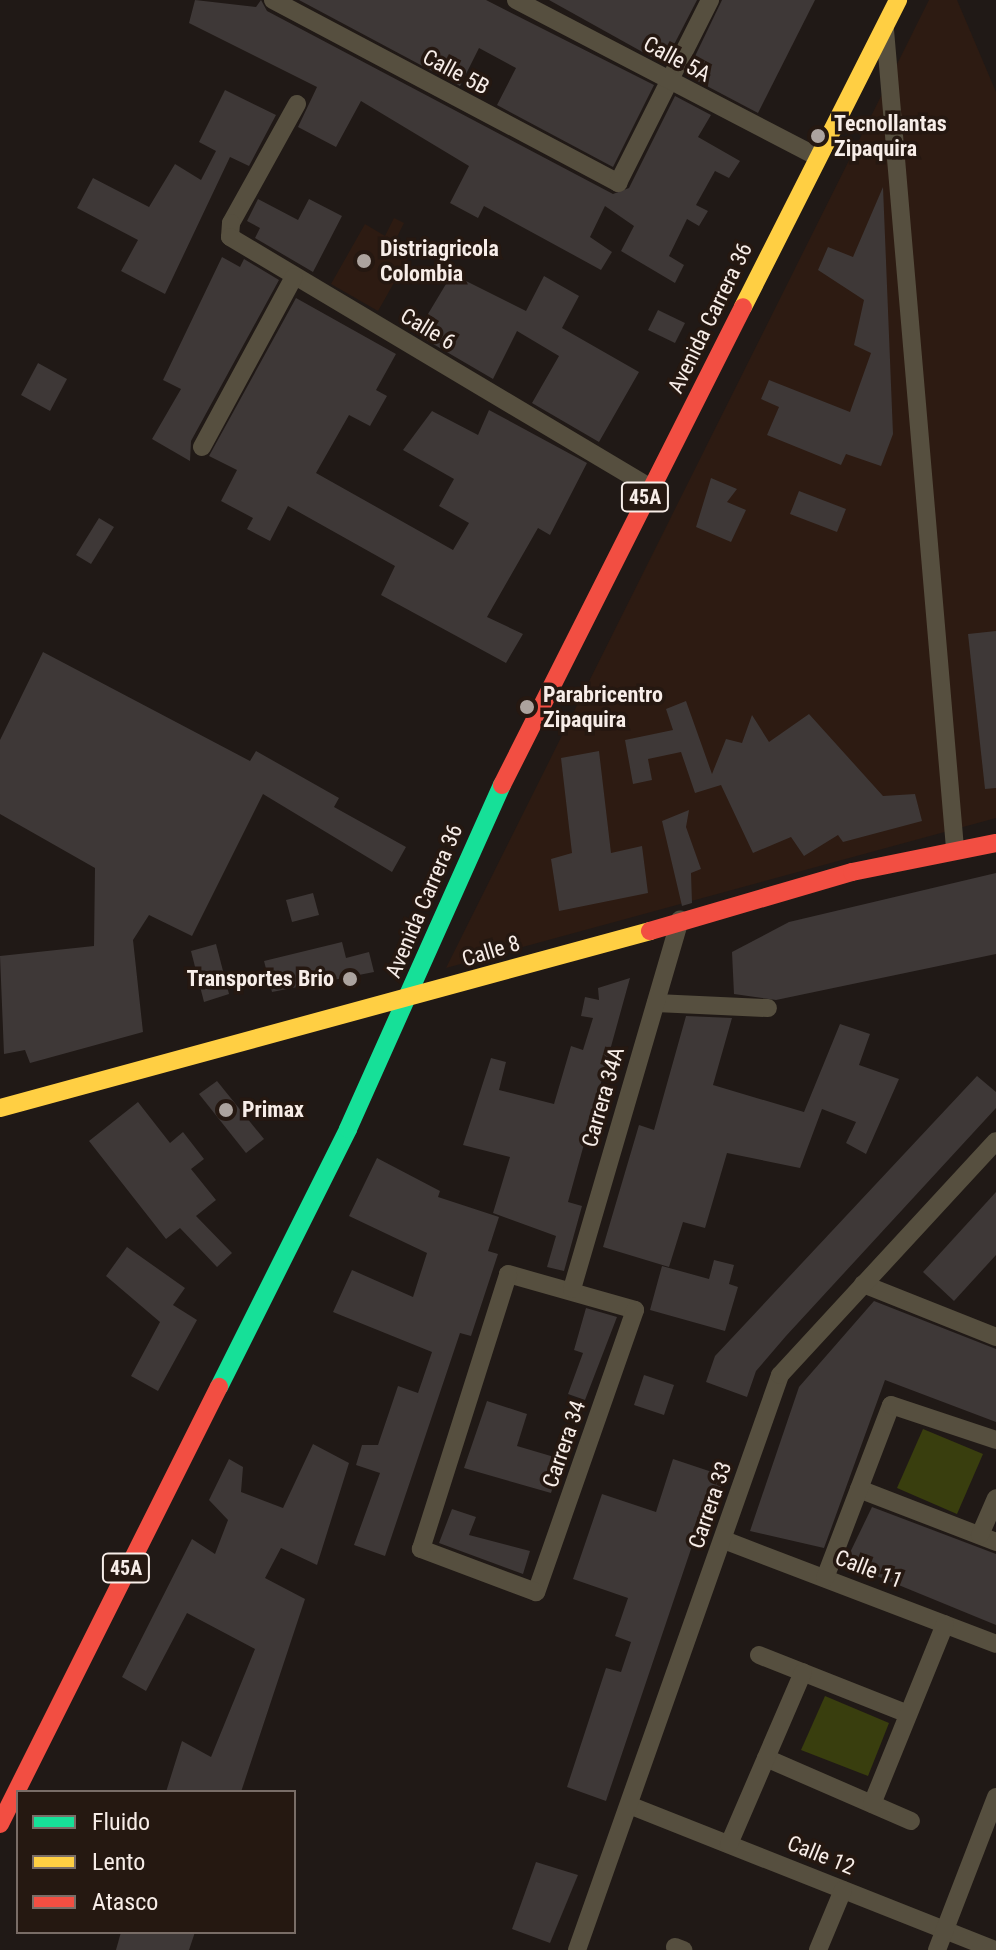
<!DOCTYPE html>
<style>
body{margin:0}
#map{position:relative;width:996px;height:1950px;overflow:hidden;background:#201916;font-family:"Roboto Condensed",sans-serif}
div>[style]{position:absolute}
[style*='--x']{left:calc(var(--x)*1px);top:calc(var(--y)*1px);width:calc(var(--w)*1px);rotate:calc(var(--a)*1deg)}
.built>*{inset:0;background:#2d1b12}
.green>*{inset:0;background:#393e0e}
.building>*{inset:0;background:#3e3837}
.street>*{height:18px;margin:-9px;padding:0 9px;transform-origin:9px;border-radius:9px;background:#564f3f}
.fast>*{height:18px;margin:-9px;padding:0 9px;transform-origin:9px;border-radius:9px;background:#16e098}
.slow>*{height:18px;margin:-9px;padding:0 9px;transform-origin:9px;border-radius:9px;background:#ffcf43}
.jam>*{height:18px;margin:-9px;padding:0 9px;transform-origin:9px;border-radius:9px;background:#f24e42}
.dots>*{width:22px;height:22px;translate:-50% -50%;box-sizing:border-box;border:4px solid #251811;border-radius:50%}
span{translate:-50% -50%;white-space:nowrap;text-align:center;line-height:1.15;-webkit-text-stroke:7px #251811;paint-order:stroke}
.shield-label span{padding:2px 6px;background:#251811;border:2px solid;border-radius:6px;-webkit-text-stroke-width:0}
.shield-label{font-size:20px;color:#f7ede8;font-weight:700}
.street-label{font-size:22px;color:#f7ede8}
.poi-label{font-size:22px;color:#f7ede8;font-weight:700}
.left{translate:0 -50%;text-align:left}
.right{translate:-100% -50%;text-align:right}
.legend{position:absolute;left:16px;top:1790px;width:280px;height:144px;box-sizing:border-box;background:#251811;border:2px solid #796d67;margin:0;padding:10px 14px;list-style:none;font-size:24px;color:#f7ede8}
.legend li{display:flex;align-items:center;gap:16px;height:40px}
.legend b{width:40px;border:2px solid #796d67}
</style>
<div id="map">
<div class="built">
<i style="clip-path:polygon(929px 0,957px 0,996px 92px,996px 818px,446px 968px)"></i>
<i style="clip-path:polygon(394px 218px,404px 223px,395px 241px,412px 251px,378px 311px,331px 284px,365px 224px,385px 236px)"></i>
</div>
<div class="green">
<i style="clip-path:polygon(923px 1429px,983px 1454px,957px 1514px,897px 1488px)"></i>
<i style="clip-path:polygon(825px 1696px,889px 1723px,868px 1776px,801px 1750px)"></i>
</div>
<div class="building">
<i style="clip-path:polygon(195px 0,256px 7px,261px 0,267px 11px,613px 194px,629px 188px,675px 96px,711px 115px,698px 137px,740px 161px,729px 178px,715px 171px,696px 205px,708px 211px,699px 226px,687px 219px,669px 256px,684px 265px,675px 283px,621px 251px,634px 226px,605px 206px,590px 237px,612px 252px,601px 270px,484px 206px,478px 218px,450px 203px,469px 166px,361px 101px,336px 147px,298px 127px,317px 87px,189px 23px)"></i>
<i style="clip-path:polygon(299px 0,486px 0,654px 85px,613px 167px,497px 105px,516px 68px,479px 48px,460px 86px)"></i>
<i style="clip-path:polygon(549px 0,697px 0,664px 64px)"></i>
<i style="clip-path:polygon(722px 0,815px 0,758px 113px,686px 75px)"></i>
<i style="clip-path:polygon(225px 90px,276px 115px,249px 166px,230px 157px,165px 294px,121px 271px,138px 240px,77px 208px,93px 178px,149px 207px,175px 164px,201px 180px,216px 151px,199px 142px)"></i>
<i style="clip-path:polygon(883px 187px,893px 434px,881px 466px,846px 454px,841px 465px,767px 435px,779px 407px,761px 399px,769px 380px,850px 412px,871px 353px,854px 345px,864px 300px,818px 270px,828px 247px,853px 257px)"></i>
<i style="clip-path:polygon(258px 199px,298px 220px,309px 199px,342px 216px,313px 272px,255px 238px,260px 228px,247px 221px)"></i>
<i style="clip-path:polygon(222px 257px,240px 267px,244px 259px,279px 280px,191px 441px,190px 461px,152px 439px,181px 389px,163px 380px)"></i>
<i style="clip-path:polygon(452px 274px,526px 311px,544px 276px,579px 296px,562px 328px,639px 372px,599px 442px,532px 403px,559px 356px,517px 331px,493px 379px,416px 334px)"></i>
<i style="clip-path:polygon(296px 298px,396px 354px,376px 390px,387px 396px,370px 426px,349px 415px,316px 473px,453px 550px,469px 523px,439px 506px,454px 479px,403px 450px,432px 411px,478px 435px,489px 410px,587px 463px,550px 535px,538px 528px,487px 617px,523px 634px,506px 663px,381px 595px,395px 566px,288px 506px,270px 541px,247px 529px,253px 518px,221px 501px,237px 470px,209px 456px)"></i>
<i style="clip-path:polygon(658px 310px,685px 323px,675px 343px,648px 330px)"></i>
<i style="clip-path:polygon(38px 363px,67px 379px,50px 411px,21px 395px)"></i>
<i style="clip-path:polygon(711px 478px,737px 489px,727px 502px,746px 510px,731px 542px,696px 527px)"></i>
<i style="clip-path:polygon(799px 491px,846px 509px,837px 532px,790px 514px)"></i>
<i style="clip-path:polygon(99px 518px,114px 527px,91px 564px,76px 555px)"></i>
<i style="clip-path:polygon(996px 631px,996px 788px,985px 789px,968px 634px)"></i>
<i style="clip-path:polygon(43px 652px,250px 761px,256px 751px,339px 798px,334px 807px,406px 847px,392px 872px,263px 794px,192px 936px,149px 915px,133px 940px,143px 1032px,30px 1063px,25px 1050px,4px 1054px,0 956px,94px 946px,95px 868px,0 814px,0 740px)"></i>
<i style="clip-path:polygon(686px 701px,712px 774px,726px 739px,742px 743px,752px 715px,769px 742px,809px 714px,883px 796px,915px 794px,922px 821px,843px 842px,838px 835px,804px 856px,791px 837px,753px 853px,721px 785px,695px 793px,681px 752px,648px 759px,652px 780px,633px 784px,625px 740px,673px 730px,666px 709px)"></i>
<i style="clip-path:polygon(599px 751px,611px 853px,642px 846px,648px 893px,559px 911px,551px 859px,572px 853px,561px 758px)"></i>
<i style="clip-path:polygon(689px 810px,686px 827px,701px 869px,691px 873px,692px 903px,682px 906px,662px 821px)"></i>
<i style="clip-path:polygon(996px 873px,996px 954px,776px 1000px,734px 994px,732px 952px,789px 922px)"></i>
<i style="clip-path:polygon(313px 893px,319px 915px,292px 922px,286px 900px)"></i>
<i style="clip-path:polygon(342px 942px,346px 958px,369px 952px,374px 972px,272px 992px,264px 961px)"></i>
<i style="clip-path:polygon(216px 944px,229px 994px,204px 1002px,191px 951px)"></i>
<i style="clip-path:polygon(630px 978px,568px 1202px,582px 1206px,564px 1271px,547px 1267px,556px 1236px,493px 1213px,510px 1157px,463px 1145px,491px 1058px,506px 1062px,499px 1090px,554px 1104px,571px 1046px,583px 1050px,593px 1018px,581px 1016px,585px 997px,599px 1000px,598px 988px)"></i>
<i style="clip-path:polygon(686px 1016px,732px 1018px,713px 1085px,804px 1112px,840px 1024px,870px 1034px,859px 1065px,899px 1079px,866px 1154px,846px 1143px,856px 1122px,822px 1109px,800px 1168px,727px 1153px,705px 1228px,683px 1222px,669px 1267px,603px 1247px,639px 1125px,654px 1130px)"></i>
<i style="clip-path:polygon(977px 1076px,996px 1092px,996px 1108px,786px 1336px,756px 1371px,747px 1397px,706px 1382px,715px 1356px)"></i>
<i style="clip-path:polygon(217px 1081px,264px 1139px,246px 1153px,199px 1094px)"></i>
<i style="clip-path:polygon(138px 1102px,170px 1143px,183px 1132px,204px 1159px,191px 1169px,216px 1200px,196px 1216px,232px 1253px,217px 1267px,180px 1228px,166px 1239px,89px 1141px)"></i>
<i style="clip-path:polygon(377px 1158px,440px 1191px,438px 1197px,499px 1217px,488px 1251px,498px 1254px,471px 1336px,460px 1333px,385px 1556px,354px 1545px,380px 1473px,356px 1465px,362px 1445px,378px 1445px,398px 1386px,418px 1393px,432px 1352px,333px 1312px,352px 1270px,413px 1297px,427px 1253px,349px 1216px)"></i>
<i style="clip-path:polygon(996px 1192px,996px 1255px,954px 1301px,923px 1272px)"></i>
<i style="clip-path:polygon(127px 1247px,185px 1288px,173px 1305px,197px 1320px,158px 1391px,131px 1376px,160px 1322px,106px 1276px)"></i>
<i style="clip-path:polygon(714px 1260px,734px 1265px,729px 1284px,738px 1287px,725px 1331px,650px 1310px,662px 1266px,709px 1279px)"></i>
<i style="clip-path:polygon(874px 1301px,996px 1349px,996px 1422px,885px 1380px,824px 1548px,750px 1531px,799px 1387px)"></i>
<i style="clip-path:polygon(586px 1308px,617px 1317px,585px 1400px,568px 1394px,583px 1353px,574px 1350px)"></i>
<i style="clip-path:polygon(644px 1375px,674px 1385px,664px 1415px,634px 1405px)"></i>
<i style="clip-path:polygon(487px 1401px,527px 1414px,517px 1446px,561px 1459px,551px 1493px,464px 1468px)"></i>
<i style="clip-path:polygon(313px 1444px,349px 1463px,317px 1565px,281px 1548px,265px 1578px,305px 1599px,241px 1792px,166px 1792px,182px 1741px,211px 1757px,255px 1649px,187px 1613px,146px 1691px,122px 1677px,192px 1539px,215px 1554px,228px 1520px,209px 1500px,229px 1459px,243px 1467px,241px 1492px,283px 1508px)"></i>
<i style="clip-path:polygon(673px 1459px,724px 1476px,701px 1549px,692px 1546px,606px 1801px,567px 1787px,606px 1668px,621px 1672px,631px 1642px,615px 1636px,628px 1598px,573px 1579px,602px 1494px,656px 1512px)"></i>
<i style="clip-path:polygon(872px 1507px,996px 1554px,996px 1625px,845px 1563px)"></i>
<i style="clip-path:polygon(452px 1509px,476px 1517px,469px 1535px,530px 1551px,523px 1574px,439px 1543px)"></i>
<i style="clip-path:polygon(536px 1862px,578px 1875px,550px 1943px,512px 1929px)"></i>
<i style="clip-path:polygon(121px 1932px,195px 1932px,189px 1950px,116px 1950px)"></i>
</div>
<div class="street">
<i style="--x:273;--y:0;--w:391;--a:27.9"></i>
<i style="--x:618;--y:183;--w:205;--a:-63.3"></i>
<i style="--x:516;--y:0;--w:339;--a:27.5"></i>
<i style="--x:885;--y:30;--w:821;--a:85.11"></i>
<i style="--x:297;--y:104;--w:136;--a:119"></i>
<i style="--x:231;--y:223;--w:14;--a:94"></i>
<i style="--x:230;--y:237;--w:489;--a:30.8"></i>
<i style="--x:202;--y:447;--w:193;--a:-61.6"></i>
<i style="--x:656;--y:1003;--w:112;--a:2.6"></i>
<i style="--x:508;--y:1274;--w:132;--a:15.8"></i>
<i style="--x:635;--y:1310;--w:299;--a:109.3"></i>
<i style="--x:536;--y:1592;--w:123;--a:-159.5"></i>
<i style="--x:421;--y:1549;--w:288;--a:-72.4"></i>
<i style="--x:863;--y:1284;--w:143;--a:21.7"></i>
<i style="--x:572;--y:1289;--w:385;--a:-73.7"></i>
<i style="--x:859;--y:1489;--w:147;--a:21.1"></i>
<i style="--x:980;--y:1535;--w:40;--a:-66.6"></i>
<i style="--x:724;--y:1540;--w:291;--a:20.9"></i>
<i style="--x:825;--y:1578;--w:185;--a:-69.1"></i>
<i style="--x:891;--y:1405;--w:111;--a:18.4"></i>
<i style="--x:759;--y:1655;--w:160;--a:21.6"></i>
<i style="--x:766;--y:1758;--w:158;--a:23.5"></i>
<i style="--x:872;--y:1804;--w:194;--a:-67.9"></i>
<i style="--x:629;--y:1805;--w:394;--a:21.6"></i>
<i style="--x:729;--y:1844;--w:187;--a:-66.7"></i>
<i style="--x:675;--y:1947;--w:9;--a:21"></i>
<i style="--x:577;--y:1950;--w:610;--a:-70.55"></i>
<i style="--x:780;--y:1375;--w:318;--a:-47.3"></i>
<i style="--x:818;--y:1950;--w:65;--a:-67.4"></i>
<i style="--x:937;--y:1950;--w:164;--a:-68.9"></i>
</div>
<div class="fast">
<i style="--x:219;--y:1387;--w:288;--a:-63.4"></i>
<i style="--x:348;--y:1129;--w:377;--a:-65.9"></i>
</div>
<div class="slow">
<i style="--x:743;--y:307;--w:344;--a:-63.2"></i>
<i style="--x:0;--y:1108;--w:674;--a:-15.23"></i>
</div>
<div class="jam">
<i style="--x:502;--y:785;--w:535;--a:-63.24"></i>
<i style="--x:650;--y:931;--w:210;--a:-16.3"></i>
<i style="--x:852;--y:872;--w:147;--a:-11.4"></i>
<i style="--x:0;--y:1824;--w:489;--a:-63.4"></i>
</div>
<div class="dots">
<i style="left:818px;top:136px;background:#aca39e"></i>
<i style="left:364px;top:261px;background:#aca39e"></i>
<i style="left:527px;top:707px;background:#aca39e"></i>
<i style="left:350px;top:979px;background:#aca39e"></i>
<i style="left:226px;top:1110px;background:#aca39e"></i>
</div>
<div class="shield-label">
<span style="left:645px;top:497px">45A</span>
<span style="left:126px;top:1568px">45A</span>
</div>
<div class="street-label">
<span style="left:677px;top:59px;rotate:28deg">Calle 5A</span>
<span style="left:456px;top:72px;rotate:28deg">Calle 5B</span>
<span style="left:710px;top:318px;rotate:-64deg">Avenida Carrera 36</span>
<span style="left:428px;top:329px;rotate:31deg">Calle 6</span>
<span style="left:424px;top:901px;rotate:-67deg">Avenida Carrera 36</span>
<span style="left:491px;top:951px;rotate:-17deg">Calle 8</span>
<span style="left:603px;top:1097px;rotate:-74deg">Carrera 34A</span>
<span style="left:564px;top:1444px;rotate:-71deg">Carrera 34</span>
<span style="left:710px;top:1505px;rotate:-71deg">Carrera 33</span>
<span style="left:869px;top:1569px;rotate:21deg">Calle 11</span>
<span style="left:821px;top:1855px;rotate:22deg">Calle 12</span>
</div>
<div class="poi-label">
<span class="left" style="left:834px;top:136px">Tecnollantas<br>Zipaquira</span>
<span class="left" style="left:380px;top:261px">Distriagricola<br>Colombia</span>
<span class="left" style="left:543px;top:707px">Parabricentro<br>Zipaquira</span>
<span class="right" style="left:334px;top:979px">Transportes Brio</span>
<span class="left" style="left:242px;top:1110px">Primax</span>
</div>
<ul class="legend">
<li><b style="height:10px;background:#16e098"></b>Fluido</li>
<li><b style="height:10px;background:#ffcf43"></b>Lento</li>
<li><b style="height:10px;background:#f24e42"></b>Atasco</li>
</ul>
</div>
